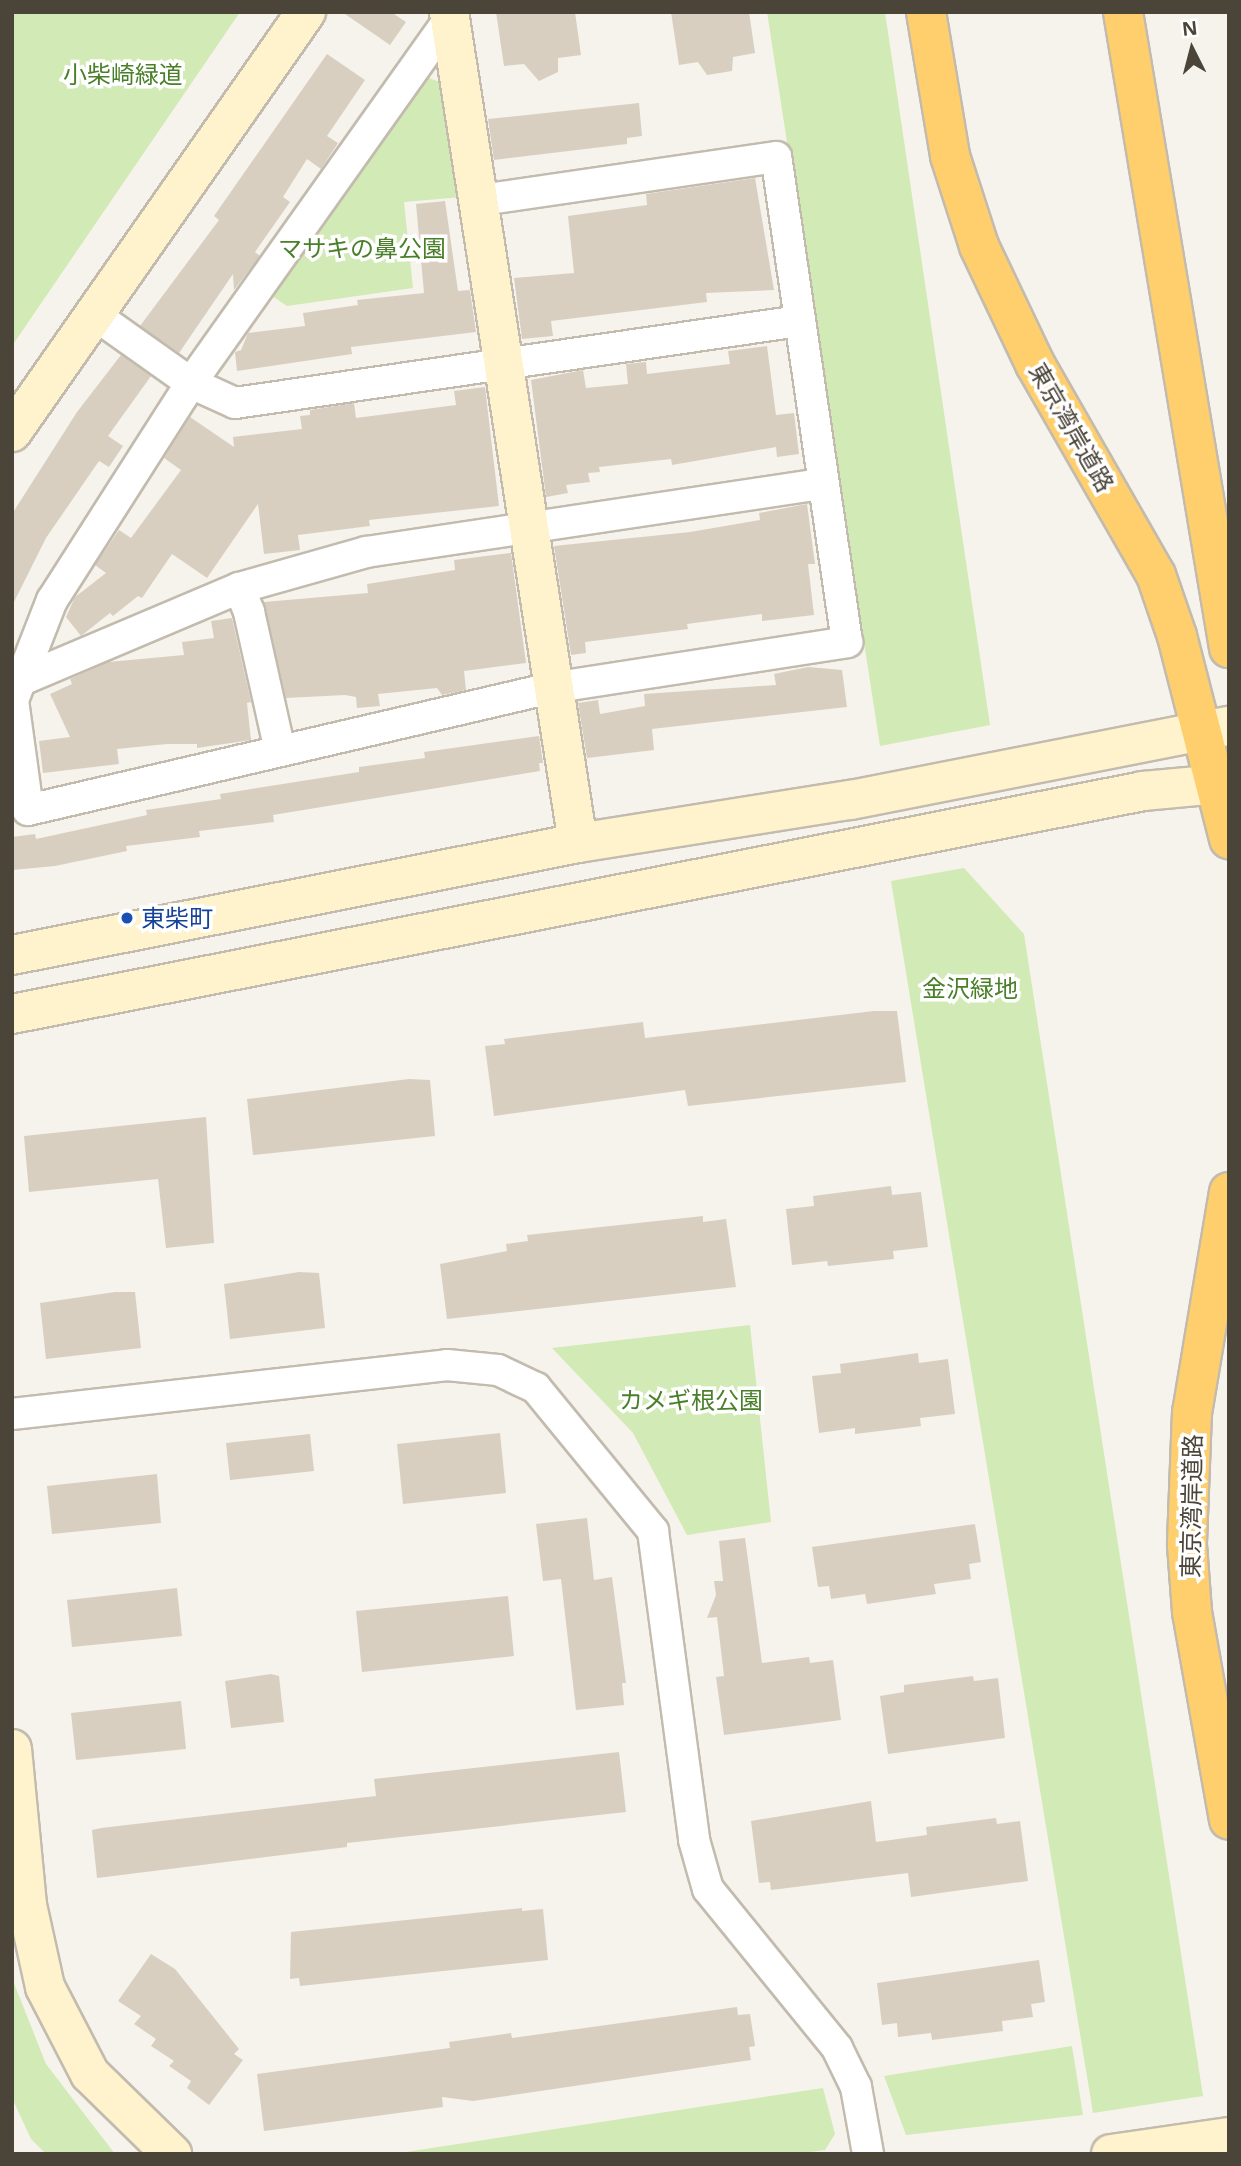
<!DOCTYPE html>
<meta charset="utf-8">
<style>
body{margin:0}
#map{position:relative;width:1241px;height:2166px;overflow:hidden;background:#f6f3ec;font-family:"Noto Sans","Noto Sans JP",sans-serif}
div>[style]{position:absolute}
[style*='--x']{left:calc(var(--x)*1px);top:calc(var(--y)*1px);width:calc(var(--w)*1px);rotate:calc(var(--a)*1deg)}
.green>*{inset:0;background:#d2eab5}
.building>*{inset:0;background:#d8cfc1}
.roads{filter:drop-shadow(2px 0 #c2bbae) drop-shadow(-2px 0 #c2bbae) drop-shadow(0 2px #c2bbae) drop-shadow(0 -2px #c2bbae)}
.street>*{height:30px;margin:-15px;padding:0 15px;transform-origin:15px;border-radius:15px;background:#fff}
.secondary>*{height:38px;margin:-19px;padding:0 19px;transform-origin:19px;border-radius:19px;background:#fff3cd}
.highway>*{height:38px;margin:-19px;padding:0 19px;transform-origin:19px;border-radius:19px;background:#ffcf6e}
.dots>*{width:19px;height:19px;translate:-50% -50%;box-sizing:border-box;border:4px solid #fff;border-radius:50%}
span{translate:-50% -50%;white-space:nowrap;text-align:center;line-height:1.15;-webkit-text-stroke:7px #fff;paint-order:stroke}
.park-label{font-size:24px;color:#4a7f2a}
.street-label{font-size:24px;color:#4b4439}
.transit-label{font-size:24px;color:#164399}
.left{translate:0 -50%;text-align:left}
.frame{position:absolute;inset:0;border:14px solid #4b4439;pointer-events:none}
.north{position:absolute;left:1157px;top:14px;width:70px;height:70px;-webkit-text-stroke:5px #fff;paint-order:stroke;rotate:354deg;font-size:19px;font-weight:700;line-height:28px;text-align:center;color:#4b4439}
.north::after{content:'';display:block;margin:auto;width:24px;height:32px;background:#4b4439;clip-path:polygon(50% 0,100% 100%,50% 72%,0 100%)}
</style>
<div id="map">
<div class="green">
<i style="clip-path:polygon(12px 12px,240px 12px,12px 346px)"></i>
<i style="clip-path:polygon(767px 12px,885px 12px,990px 725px,880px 746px)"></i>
<i style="clip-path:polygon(424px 76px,452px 87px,462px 197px,404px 202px,413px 288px,287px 306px,272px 296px)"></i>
<i style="clip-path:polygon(964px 868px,1024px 934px,1203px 2096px,1093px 2113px,891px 881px)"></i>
<i style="clip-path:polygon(750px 1325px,771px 1522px,687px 1535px,633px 1433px,552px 1348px)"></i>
<i style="clip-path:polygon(12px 1978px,46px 2064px,115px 2154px,46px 2154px,31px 2139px,12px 2098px)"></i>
<i style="clip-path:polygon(1072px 2046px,1083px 2115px,906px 2135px,884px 2076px)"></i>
<i style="clip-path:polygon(823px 2088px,835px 2134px,825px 2150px,795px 2154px,393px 2154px)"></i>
</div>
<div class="building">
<i style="clip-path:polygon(342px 12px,391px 12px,406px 22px,390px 45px)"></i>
<i style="clip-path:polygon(496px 12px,575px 12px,581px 55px,558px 58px,558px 72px,539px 81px,524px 64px,504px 66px)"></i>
<i style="clip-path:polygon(671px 12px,749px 12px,755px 53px,733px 57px,732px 71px,707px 75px,698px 62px,679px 65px)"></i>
<i style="clip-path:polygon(327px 54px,365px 80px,327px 136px,338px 143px,321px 169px,307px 159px,283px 197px,290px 202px,255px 252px,260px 256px,234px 290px,233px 274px,179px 353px,140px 326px,219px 220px,214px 216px)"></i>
<i style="clip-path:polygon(639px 103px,642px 136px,627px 138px,627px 144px,494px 160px,488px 119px)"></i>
<i style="clip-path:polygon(755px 178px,774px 290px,706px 293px,707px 302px,551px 321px,553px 336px,522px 339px,514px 278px,574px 273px,568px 216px,647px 205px,646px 194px)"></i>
<i style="clip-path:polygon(445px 201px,458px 291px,470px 290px,476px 332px,351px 347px,352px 354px,237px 371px,235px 352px,241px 350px,248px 333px,305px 326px,303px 313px,358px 305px,357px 300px,424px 293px,416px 204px)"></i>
<i style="clip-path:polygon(767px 346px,776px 415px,794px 413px,799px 454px,777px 457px,776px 447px,672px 465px,671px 459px,599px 467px,600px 472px,588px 473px,590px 482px,566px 485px,568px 493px,546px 497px,531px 380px,583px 370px,586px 388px,628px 384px,626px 364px,646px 362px,647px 374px,730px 364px,728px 351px)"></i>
<i style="clip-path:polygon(121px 355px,151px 376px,108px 436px,123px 446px,109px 467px,99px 461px,46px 538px,12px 606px,12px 514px,77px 412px)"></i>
<i style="clip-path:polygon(485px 387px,499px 506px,369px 520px,370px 526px,298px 535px,300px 550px,264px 554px,258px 504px,207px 578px,172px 554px,142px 598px,138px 596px,113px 616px,110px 613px,81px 636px,66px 617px,75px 597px,106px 573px,95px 565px,119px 530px,131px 538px,181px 470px,164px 458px,190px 417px,234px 447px,233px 437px,302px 429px,300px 416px,310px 415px,310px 410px,354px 403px,356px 418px,456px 405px,454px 391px)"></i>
<i style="clip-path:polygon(807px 504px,815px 564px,808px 564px,814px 615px,762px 621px,762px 614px,687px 624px,688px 629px,585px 642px,586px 653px,571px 655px,554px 546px,690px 532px,760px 520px,759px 513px)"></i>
<i style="clip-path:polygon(511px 553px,526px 663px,464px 671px,466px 690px,442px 695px,437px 688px,378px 694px,380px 706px,357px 708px,356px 697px,345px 695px,286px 698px,264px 602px,368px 593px,367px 584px,455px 570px,454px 560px)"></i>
<i style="clip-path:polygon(232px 618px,251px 702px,247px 703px,251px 740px,197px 748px,197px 744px,167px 744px,117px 749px,119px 764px,43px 773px,39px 741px,70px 737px,50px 694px,72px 684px,70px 679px,108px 662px,184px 655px,182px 642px,214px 638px,211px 621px)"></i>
<i style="clip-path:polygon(808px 667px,842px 670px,847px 707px,652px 729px,654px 750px,587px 758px,578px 703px,598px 700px,600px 714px,645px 706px,644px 694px,776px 685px,774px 674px)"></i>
<i style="clip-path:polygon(539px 736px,543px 763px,539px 763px,540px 771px,273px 815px,274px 822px,199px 831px,200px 837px,126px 846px,127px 851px,55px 866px,12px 870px,12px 837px,35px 834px,36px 839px,147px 815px,146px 810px,221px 799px,220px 794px,359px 772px,359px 767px,425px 758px,424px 752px)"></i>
<i style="clip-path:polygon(874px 1011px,897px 1011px,906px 1082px,688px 1106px,685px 1090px,494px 1116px,485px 1046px,505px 1044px,504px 1039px,643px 1022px,645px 1038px)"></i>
<i style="clip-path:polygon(409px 1079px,430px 1080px,435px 1136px,253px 1155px,247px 1099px)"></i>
<i style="clip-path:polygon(206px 1117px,214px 1243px,166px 1248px,158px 1179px,29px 1192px,24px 1136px)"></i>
<i style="clip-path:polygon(891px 1186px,892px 1195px,921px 1192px,928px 1247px,893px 1251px,894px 1259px,828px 1266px,827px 1261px,792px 1265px,786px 1209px,814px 1206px,813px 1196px)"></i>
<i style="clip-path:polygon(703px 1216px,703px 1222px,726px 1219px,736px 1287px,447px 1319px,440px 1264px,507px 1251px,506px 1244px,528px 1241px,527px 1235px)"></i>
<i style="clip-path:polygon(299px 1272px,319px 1273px,325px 1328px,230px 1339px,224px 1284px)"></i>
<i style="clip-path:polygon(115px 1292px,135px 1292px,141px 1348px,46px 1359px,40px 1303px)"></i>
<i style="clip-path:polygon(918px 1353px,919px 1363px,948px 1359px,955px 1414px,920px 1418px,921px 1426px,855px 1434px,855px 1428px,819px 1433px,812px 1376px,841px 1373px,840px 1364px)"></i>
<i style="clip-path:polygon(500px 1433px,506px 1493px,403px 1504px,397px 1444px)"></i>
<i style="clip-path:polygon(310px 1434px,314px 1471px,230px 1480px,226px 1443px)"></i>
<i style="clip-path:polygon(157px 1474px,161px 1523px,52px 1534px,47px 1486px)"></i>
<i style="clip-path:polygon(587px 1518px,594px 1580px,612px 1577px,626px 1683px,622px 1683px,624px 1705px,576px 1710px,561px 1579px,543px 1581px,536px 1524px)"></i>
<i style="clip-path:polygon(975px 1524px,981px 1562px,969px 1564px,971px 1579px,934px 1584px,936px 1594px,867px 1604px,865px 1594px,831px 1599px,829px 1586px,818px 1587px,812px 1547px)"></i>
<i style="clip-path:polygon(745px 1538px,762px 1663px,809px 1657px,810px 1663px,833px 1660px,841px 1720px,724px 1735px,716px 1677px,724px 1676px,717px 1617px,707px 1618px,716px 1595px,714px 1581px,723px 1581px,719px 1541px)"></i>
<i style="clip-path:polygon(177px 1588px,182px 1636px,72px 1647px,67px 1600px)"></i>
<i style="clip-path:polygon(508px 1596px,514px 1656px,362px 1672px,356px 1611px)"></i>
<i style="clip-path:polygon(271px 1674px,279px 1676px,284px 1722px,231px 1728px,225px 1681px)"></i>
<i style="clip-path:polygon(973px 1676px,974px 1681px,998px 1678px,1005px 1738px,888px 1754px,880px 1696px,904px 1692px,904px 1685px)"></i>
<i style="clip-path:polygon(181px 1701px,186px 1749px,76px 1760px,71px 1713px)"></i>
<i style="clip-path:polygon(619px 1752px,626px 1812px,347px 1843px,347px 1847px,97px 1878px,92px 1830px,101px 1828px,376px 1796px,374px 1779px)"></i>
<i style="clip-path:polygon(871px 1801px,876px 1842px,927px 1835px,926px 1827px,996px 1818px,997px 1824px,1020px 1821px,1028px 1881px,911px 1897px,908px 1873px,771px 1890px,770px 1882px,759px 1883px,751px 1821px)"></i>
<i style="clip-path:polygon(522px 1908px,522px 1911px,543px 1909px,548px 1960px,300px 1986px,299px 1978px,290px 1979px,291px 1932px)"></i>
<i style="clip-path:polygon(151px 1954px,175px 1969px,239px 2049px,234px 2054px,243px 2060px,209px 2105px,187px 2088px,191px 2081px,169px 2066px,174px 2061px,151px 2046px,156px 2039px,134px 2024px,141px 2016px,118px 2001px)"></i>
<i style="clip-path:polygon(1039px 1960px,1045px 2002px,1031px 2004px,1033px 2017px,1002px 2021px,1003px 2031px,932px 2040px,931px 2033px,898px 2037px,897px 2023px,882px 2025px,877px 1983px)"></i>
<i style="clip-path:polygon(737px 2007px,738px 2015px,750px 2014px,755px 2046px,749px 2047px,751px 2060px,473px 2101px,442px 2097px,443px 2107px,264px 2131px,257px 2074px,450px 2048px,449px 2042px,511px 2033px,512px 2038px)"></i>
</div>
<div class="roads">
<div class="street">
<i style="--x:448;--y:21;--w:444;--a:125.4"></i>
<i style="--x:191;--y:383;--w:258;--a:122.6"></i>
<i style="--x:52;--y:600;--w:107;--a:111.3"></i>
<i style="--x:13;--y:700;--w:111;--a:82.2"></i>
<i style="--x:28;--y:810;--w:537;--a:-13.13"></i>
<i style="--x:551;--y:688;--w:300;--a:-8.8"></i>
<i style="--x:847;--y:642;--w:490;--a:-98.3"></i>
<i style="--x:776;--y:157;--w:299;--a:171.7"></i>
<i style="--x:95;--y:315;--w:118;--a:35.3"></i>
<i style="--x:191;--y:383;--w:48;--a:24.4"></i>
<i style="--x:235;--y:403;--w:570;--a:-8.27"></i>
<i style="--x:239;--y:588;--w:26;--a:67"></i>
<i style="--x:249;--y:612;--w:142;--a:77.4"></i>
<i style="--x:12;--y:684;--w:246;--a:-22.9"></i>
<i style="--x:239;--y:588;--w:132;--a:-15.8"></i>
<i style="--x:366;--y:552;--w:461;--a:-8.5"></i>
<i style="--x:12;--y:1414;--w:438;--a:-6.4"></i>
<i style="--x:447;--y:1365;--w:51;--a:5.6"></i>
<i style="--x:498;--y:1370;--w:42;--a:25.3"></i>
<i style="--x:536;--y:1388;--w:185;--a:50.7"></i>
<i style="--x:653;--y:1531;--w:312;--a:82.4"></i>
<i style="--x:694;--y:1840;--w:51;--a:74.1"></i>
<i style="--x:708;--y:1889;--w:205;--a:50.9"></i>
<i style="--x:837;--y:2048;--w:43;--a:64"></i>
<i style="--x:856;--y:2087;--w:68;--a:79.8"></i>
</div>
<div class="secondary">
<i style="--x:449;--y:12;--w:841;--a:81.18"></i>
<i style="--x:12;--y:432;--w:513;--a:-55.01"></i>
<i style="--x:12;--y:955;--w:577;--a:-11.19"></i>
<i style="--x:578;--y:843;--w:276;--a:-9"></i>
<i style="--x:851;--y:800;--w:385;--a:-11.1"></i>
<i style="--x:12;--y:1014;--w:1153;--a:-11.15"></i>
<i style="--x:1143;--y:791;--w:86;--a:-5.3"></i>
<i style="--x:12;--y:1749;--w:157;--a:84.5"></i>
<i style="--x:27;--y:1905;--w:84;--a:77.6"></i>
<i style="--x:45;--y:1987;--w:98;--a:62.7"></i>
<i style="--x:90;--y:2074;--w:115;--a:44.3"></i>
<i style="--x:1111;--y:2154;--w:119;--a:-8.2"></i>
</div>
<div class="highway">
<i style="--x:926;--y:12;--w:146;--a:80.5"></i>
<i style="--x:950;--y:156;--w:95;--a:72.1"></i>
<i style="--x:979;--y:246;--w:131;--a:64.6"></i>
<i style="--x:1035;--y:364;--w:243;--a:60.2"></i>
<i style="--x:1156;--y:575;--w:65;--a:71"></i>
<i style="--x:1177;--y:636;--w:210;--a:75.6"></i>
<i style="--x:1123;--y:12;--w:645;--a:80.54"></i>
<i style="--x:1229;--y:1192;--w:223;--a:99.5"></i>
<i style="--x:1192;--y:1412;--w:133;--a:92.2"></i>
<i style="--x:1187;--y:1545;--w:67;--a:85.7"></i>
<i style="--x:1192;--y:1612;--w:211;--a:79.9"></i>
</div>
</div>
<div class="dots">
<i style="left:127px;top:918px;background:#1a4fb4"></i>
</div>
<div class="park-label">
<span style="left:123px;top:74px">小柴崎緑道</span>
<span style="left:362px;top:248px">マサキの鼻公園</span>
<span style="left:970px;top:988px">金沢緑地</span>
<span style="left:691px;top:1400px">カメギ根公園</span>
</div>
<div class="street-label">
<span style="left:1072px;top:427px;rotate:60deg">東京湾岸道路</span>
<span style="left:1191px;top:1506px;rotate:-89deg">東京湾岸道路</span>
</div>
<div class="transit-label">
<span class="left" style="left:141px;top:918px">東柴町</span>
</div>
<div class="frame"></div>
<div class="north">N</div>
</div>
